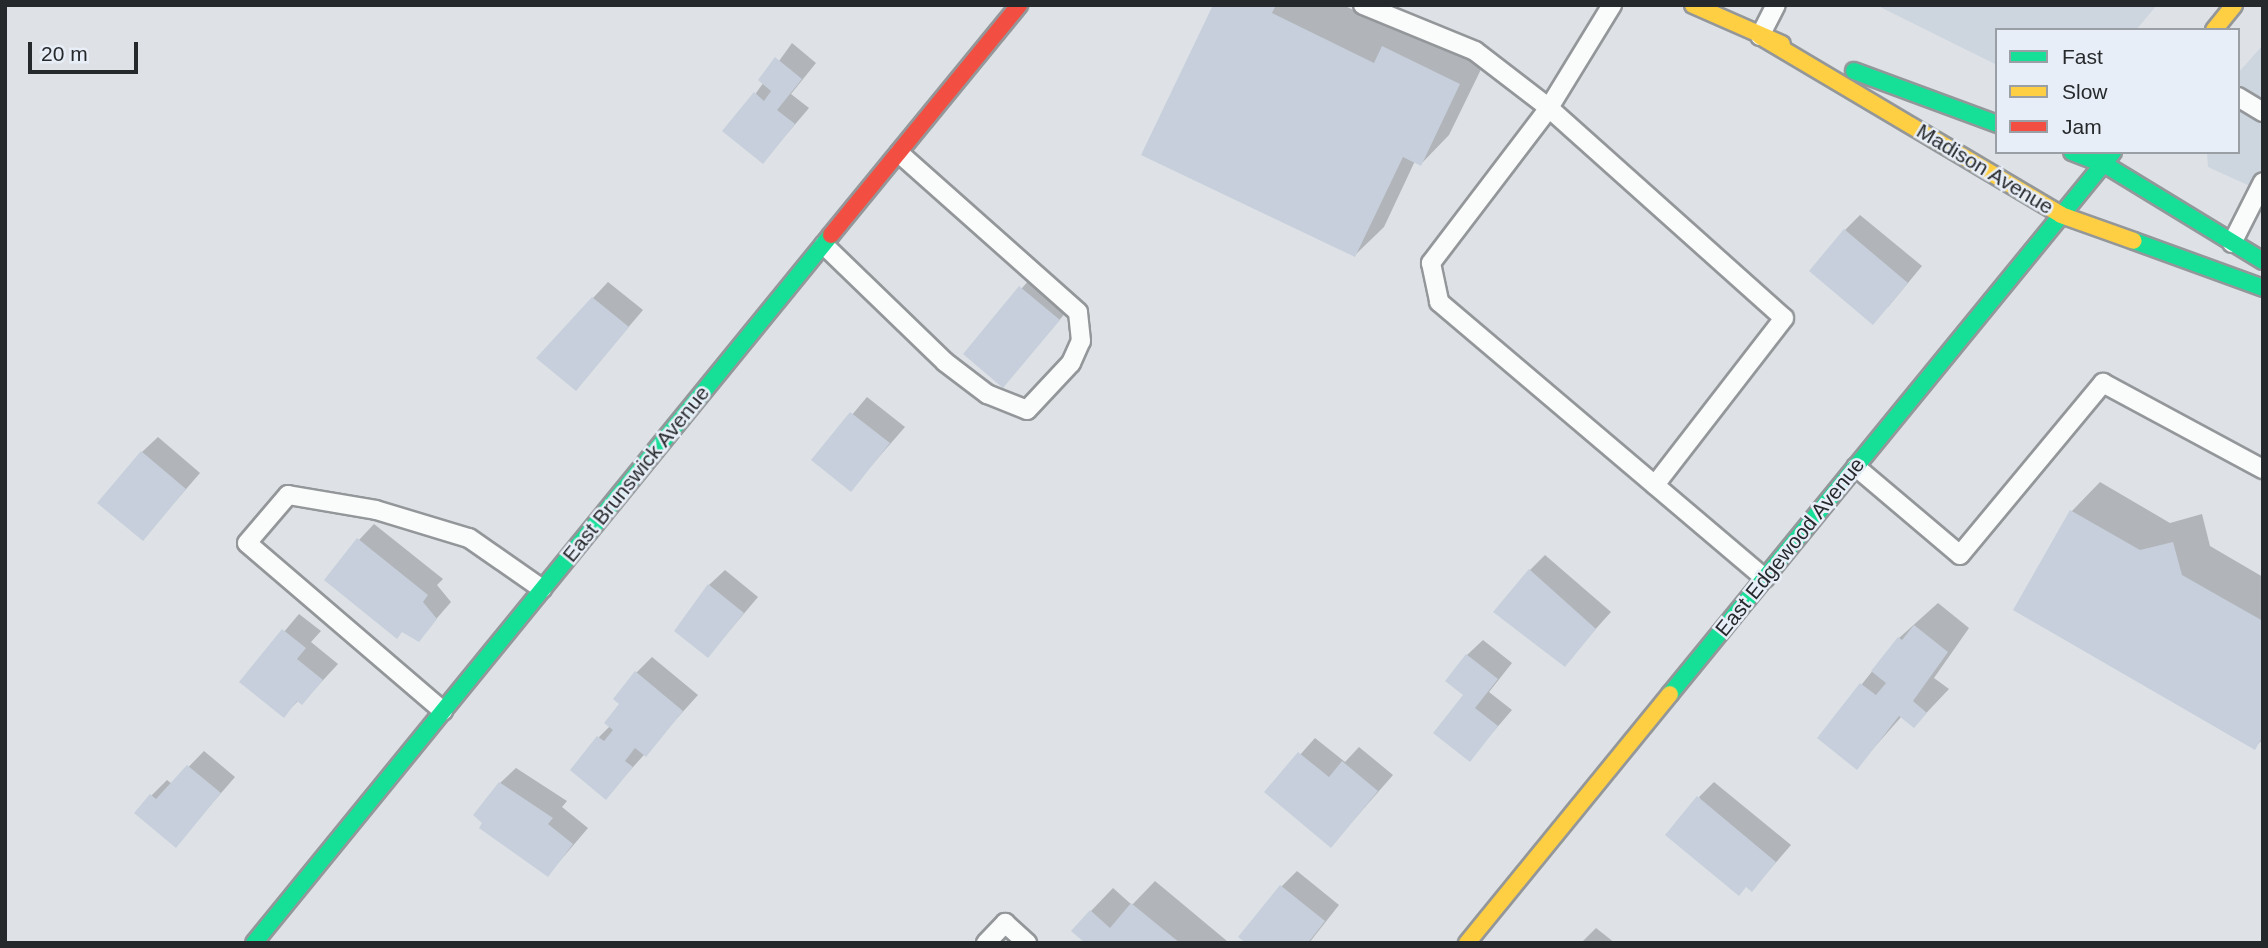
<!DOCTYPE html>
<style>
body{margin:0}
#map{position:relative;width:2268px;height:948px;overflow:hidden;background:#dee2e6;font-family:Helvetica,sans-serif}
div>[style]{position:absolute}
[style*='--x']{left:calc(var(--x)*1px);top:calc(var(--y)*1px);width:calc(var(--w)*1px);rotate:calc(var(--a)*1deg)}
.built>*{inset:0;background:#cdd5df}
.shadow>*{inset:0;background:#0003}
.building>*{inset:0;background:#c6cfdb}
.roads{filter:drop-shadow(2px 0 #94979a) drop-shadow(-2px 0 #94979a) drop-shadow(0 2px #94979a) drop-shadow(0 -2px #94979a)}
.lane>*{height:18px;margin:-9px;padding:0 9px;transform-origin:9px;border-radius:9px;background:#fafbfb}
.fast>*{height:16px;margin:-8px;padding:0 8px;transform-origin:8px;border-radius:8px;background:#16e098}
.slow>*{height:16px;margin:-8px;padding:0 8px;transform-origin:8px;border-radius:8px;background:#ffcf43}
.jam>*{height:16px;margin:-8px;padding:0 8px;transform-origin:8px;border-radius:8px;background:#f24e42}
span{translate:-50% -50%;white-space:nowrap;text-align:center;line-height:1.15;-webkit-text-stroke:5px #e8eef7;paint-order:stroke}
.street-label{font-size:21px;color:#26292c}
.frame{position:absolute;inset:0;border:7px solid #26292c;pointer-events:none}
.legend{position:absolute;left:1995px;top:28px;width:245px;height:126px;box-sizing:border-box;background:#e8eef7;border:2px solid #9a9fa6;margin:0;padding:9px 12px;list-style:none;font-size:21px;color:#26292c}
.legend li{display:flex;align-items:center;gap:14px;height:35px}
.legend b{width:35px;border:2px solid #9a9fa6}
.scale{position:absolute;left:28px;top:42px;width:110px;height:32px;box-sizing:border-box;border:4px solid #26292c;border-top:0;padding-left:9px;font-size:21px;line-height:24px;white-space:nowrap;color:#26292c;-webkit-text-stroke:5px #e8eef7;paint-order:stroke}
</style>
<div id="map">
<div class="built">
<i style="clip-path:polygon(1876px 5px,2157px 5px,2136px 30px,1997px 30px,1997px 65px)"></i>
<i style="clip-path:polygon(2263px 45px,2263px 192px,2208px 167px,2207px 152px,2238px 152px,2238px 73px)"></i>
</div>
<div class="shadow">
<i style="clip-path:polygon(1214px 5px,1343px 5px,1399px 32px,1412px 19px,1488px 55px,1449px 135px,1421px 164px,1415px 161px,1384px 227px,1355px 255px)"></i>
<i style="clip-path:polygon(792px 43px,816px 63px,791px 94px,809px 108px,763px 162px,756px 93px)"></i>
<i style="clip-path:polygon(1860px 215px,1922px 266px,1888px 307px,1845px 230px)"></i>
<i style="clip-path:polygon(1036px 272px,1074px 303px,1003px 386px,965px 354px)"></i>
<i style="clip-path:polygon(608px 282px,643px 310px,576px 389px,593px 298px)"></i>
<i style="clip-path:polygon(867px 397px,905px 427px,851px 489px,814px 460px)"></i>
<i style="clip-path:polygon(158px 437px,200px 473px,143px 539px,142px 452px)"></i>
<i style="clip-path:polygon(2100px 482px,2170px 523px,2202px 514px,2210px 546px,2263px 577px,2263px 739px,2254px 748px,2015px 609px,2072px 511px)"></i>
<i style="clip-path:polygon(374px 524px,443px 579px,437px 585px,451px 602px,418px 640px,403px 631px,359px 540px)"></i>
<i style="clip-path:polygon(1545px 555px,1611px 612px,1564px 664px,1530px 570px)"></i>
<i style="clip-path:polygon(725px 570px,758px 597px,708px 656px,709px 585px)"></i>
<i style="clip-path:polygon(1938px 603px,1969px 628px,1934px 678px,1949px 689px,1914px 726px,1902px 716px,1856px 768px,1862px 684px,1899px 638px)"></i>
<i style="clip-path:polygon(299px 614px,321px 631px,311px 642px,338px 664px,302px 703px,299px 700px,283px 716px,242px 682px)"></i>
<i style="clip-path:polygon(1483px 640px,1512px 663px,1489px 692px,1512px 710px,1469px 760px,1467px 655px)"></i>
<i style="clip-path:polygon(652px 657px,698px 695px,606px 797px,599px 737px,610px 726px,636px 673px)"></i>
<i style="clip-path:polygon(1315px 738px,1345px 762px,1359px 747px,1393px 775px,1331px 846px,1267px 792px)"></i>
<i style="clip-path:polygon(204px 751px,235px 777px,176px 845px,151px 796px,167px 780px,172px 784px)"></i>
<i style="clip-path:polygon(516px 768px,567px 801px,562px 807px,588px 828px,548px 875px,500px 783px)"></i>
<i style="clip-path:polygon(1714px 782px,1791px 845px,1752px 890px,1699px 797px)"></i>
<i style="clip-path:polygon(1297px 871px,1339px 905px,1309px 943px,1249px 943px,1282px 886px)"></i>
<i style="clip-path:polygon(1155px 881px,1227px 941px,1225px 943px,1088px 943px,1091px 911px,1113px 888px,1132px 905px)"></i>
<i style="clip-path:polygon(1596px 928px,1615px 943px,1581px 943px)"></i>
</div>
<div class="building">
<i style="clip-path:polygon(1213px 5px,1276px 5px,1272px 13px,1374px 63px,1382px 46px,1460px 84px,1421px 166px,1403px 157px,1355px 257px,1141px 155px)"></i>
<i style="clip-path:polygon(775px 57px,802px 79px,777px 110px,795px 124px,763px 164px,722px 131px,754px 92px,764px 101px,771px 91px,758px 80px)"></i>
<i style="clip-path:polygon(1844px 229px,1908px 283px,1873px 325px,1809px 271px)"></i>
<i style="clip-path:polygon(1019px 286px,1060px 320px,1003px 388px,963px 354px)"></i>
<i style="clip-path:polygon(592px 297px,629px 327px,576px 391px,536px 358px)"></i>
<i style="clip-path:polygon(850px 412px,890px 443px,851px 492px,811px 460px)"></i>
<i style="clip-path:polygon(141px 451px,186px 489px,143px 541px,97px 503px)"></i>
<i style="clip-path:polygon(2070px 510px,2140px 550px,2173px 542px,2182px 575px,2263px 621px,2263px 736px,2255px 750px,2013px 610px)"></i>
<i style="clip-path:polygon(357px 538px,428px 595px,423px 602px,437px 619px,419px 642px,402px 632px,397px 639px,324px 580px)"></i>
<i style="clip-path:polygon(1529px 569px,1596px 629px,1565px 667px,1493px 612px)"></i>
<i style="clip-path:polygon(708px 584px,744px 613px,708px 658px,674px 631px)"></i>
<i style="clip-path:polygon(1914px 625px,1948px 652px,1913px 701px,1927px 713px,1914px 728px,1899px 716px,1857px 770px,1817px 738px,1860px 683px,1876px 695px,1886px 683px,1871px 671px,1898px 637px,1902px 640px)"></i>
<i style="clip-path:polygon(282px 629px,306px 648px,297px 659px,323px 680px,302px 705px,297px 701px,284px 718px,239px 682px)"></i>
<i style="clip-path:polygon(1466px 654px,1498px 679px,1475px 708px,1498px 726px,1470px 762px,1433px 733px,1463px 695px,1445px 681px)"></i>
<i style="clip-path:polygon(635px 671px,683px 711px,646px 757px,635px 748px,625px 761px,633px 767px,606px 800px,570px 770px,597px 736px,604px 741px,613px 730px,604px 723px,619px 704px,613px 699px)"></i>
<i style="clip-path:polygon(1298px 752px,1329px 777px,1342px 761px,1378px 791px,1331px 848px,1264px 792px)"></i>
<i style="clip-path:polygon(187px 765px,221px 793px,176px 848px,134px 813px,150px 794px,156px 799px)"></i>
<i style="clip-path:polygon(499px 782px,553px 818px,548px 824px,573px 844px,548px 877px,479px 828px,482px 823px,473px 815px)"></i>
<i style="clip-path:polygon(1697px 796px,1776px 862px,1752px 892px,1746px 887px,1739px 896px,1665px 835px)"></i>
<i style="clip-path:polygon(1280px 885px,1325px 921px,1308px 943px,1246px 943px,1238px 937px)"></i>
<i style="clip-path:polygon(1131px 903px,1180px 943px,1085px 943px,1071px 931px,1090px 910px,1110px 928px)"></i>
</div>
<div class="roads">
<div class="lane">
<i style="--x:1363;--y:5;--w:121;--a:22.3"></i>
<i style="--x:1475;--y:51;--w:93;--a:37.6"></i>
<i style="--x:1549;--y:108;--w:195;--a:127.3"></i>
<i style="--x:1431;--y:263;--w:40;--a:78"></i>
<i style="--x:1439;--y:302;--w:427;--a:40.3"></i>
<i style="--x:1612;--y:5;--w:121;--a:121.5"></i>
<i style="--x:1549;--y:108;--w:315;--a:41.8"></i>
<i style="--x:1784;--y:318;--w:211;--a:127.7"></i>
<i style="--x:1760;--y:36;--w:35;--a:-63"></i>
<i style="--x:2238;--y:97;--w:29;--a:31"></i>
<i style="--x:2232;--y:243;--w:68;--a:-63.1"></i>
<i style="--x:824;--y:245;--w:168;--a:44"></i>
<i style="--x:945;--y:362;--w:53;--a:37.3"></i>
<i style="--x:987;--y:394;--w:43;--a:21.8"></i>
<i style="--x:1027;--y:410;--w:64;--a:-46.9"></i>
<i style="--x:1071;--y:363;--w:24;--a:-66"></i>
<i style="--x:1081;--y:341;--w:29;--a:-96"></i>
<i style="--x:1078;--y:312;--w:239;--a:-138.4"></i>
<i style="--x:1856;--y:467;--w:136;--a:40.2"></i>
<i style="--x:1960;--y:555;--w:224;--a:-50.3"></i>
<i style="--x:2103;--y:383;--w:182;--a:28.3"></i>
<i style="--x:443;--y:711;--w:258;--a:-139.4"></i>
<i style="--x:247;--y:543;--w:63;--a:-49.5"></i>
<i style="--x:288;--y:495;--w:89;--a:9.7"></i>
<i style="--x:376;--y:510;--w:97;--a:16.8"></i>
<i style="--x:469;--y:538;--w:89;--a:34.9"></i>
<i style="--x:986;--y:943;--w:28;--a:-46"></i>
<i style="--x:1005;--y:923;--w:30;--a:42"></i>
</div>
<div class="fast">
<i style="--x:1854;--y:71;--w:153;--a:20.3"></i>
<i style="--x:2072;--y:152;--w:34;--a:21"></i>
<i style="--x:2104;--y:164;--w:186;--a:31.4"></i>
<i style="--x:2134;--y:241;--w:137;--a:20"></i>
<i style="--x:1670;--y:694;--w:700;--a:-50.74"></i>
<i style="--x:254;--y:943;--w:913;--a:-50.82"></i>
</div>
<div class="slow">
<i style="--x:1693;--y:5;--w:97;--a:23.7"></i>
<i style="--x:2214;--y:30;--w:32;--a:-51"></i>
<i style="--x:1760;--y:36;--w:350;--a:30.7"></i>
<i style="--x:2061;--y:215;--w:77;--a:19.6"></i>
<i style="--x:1467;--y:943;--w:321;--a:-50.8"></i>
</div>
<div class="jam">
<i style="--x:831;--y:235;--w:297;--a:-50.7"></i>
</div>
</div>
<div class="street-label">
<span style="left:1985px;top:169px;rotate:31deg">Madison Avenue</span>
<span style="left:636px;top:474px;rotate:-51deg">East Brunswick Avenue</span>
<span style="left:1790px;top:547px;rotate:-51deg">East Edgewood Avenue</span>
</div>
<div class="frame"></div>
<ul class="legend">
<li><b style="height:9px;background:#16e098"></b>Fast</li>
<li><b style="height:9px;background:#ffcf43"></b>Slow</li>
<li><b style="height:9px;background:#f24e42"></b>Jam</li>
</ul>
<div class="scale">20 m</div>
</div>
